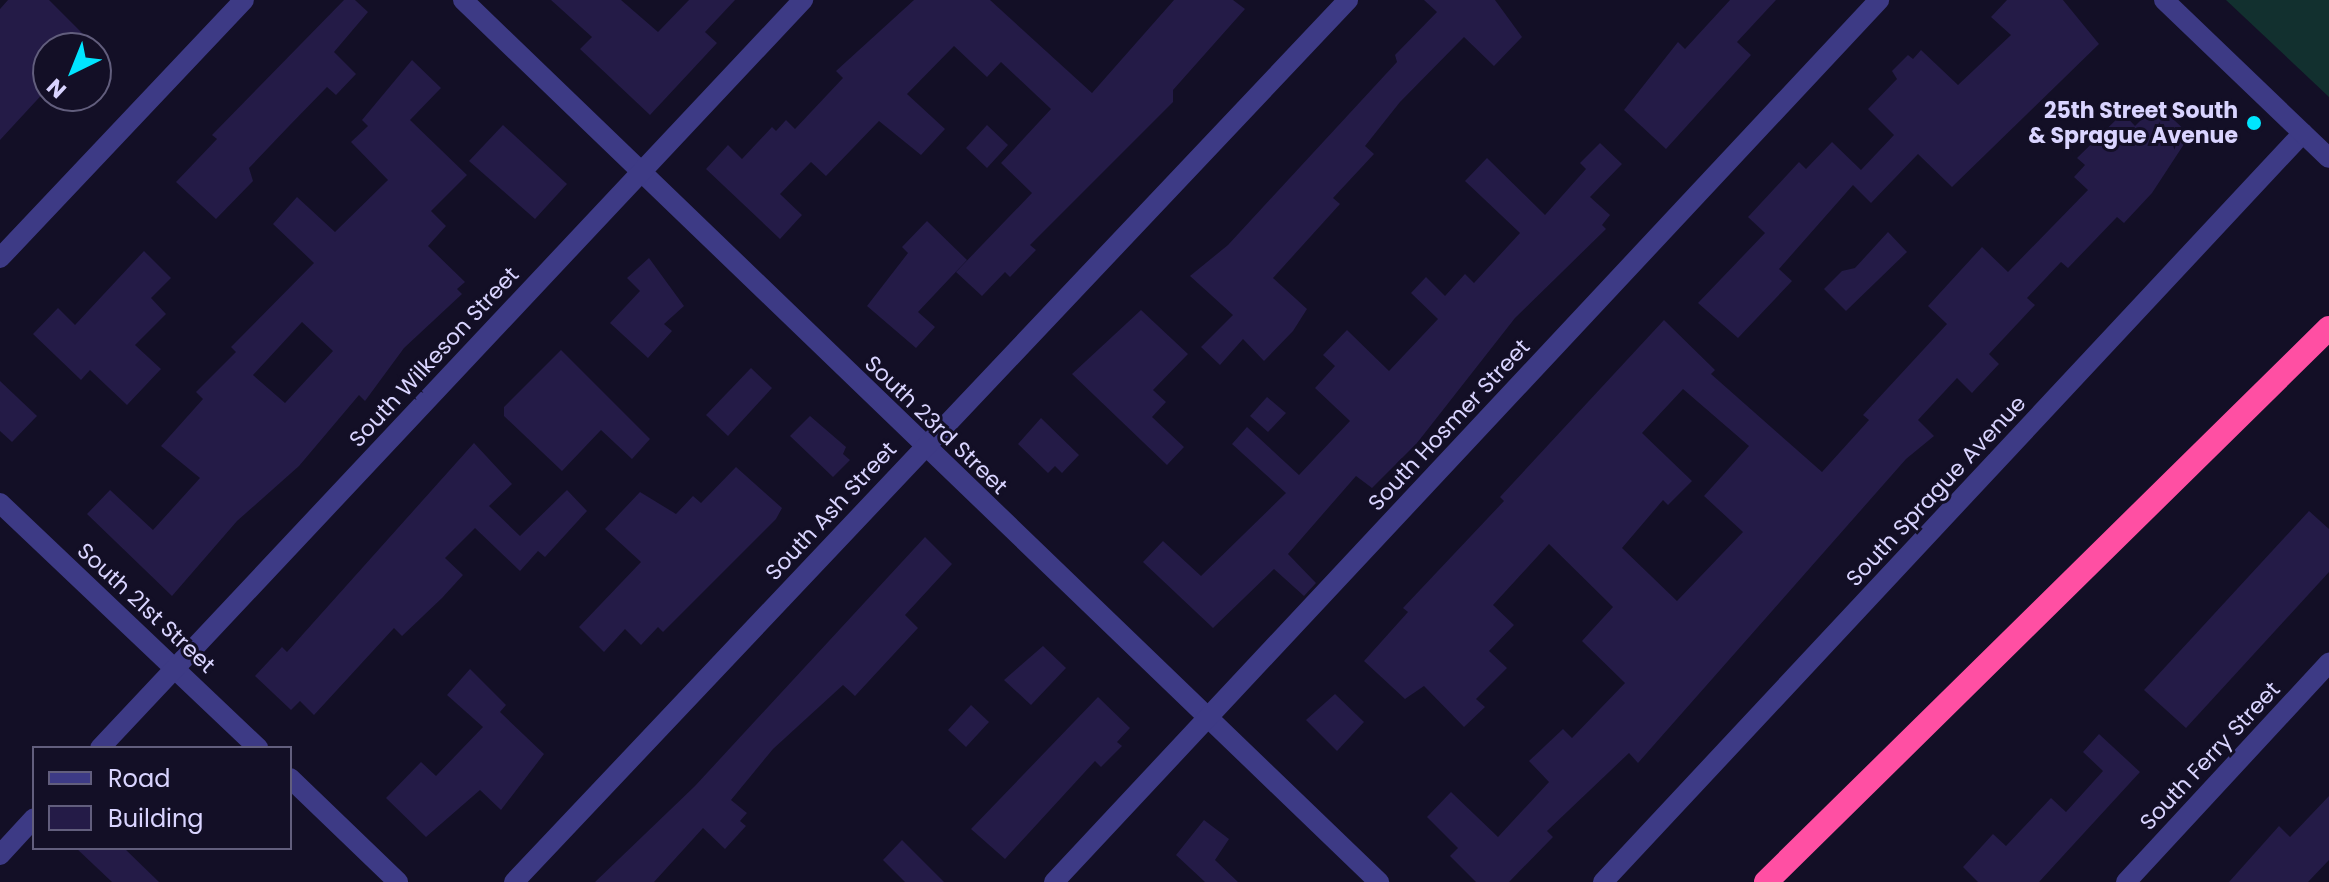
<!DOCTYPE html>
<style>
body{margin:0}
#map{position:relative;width:2329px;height:882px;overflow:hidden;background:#130f26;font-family:Poppins,sans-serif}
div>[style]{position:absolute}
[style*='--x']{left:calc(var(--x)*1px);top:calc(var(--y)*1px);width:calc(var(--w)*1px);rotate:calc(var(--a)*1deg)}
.green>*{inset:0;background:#12302f}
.building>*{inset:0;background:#241b47}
.minor>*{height:20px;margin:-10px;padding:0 10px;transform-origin:10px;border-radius:10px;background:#3d3a85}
.tertiary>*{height:20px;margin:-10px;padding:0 10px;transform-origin:10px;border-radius:10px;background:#3d3a85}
.motorway>*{height:24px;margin:-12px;padding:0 12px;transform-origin:12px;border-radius:12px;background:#ff4fa3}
.dots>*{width:22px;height:22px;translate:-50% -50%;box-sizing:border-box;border:4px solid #130f26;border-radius:50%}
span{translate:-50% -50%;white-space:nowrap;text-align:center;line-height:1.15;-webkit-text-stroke:6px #130f26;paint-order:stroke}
.poi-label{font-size:22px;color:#d9d4ff;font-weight:700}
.right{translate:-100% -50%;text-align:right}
.street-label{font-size:22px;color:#d9d4ff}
.legend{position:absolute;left:32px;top:746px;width:260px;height:104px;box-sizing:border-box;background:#130f26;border:2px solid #625e7d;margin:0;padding:10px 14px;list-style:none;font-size:24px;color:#d9d4ff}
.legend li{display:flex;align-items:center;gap:16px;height:40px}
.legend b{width:40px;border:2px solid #625e7d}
.north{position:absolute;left:32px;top:32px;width:80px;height:80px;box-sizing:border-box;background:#130f26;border:2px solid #625e7d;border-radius:50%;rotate:223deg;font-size:22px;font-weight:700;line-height:32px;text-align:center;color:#d9d4ff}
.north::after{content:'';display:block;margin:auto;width:28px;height:36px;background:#00e5ff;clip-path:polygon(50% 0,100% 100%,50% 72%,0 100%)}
</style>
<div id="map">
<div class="green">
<i style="clip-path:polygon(2226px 0,2329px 0,2329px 97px,2311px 80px)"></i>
</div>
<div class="building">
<i style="clip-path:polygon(8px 0,49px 0,84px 35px,77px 48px,48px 48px,48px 88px,0 140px,0 9px)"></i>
<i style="clip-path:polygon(344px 0,355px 0,368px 12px,334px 52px,356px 74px,336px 95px,327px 87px,289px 126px,249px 168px,253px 181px,216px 219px,176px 182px,217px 139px,212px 135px)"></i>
<i style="clip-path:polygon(551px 0,621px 0,658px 32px,689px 0,735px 0,705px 32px,717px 43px,650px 115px,580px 49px,592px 37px)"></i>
<i style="clip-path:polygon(914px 0,990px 0,1092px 93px,1174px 0,1233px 0,1245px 9px,1173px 90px,1173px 102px,1030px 245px,1036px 250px,1010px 277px,1005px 272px,982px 296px,956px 272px,1032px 193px,1001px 163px,1051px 109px,1001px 62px,987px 77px,954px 46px,907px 94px,945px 129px,921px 155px,879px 121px,826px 176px,811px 162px,780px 194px,802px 215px,780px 239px,706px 169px,728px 145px,742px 159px,772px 127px,776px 131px,786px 120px,795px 129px,843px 78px,836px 71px)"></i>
<i style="clip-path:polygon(1424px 0,1495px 0,1522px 37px,1494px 66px,1464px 37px,1400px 102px,1365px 146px,1374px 154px,1333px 198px,1340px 204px,1273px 278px,1307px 309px,1293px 331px,1264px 361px,1243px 339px,1220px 365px,1201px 347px,1233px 315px,1190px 276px,1228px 245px,1397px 62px,1395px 55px,1437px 12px)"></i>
<i style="clip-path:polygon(1730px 0,1776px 0,1737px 42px,1751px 55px,1666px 149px,1624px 110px,1678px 42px,1685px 49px)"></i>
<i style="clip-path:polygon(2007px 0,2063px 0,2099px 44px,1952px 187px,1918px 154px,1871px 203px,1853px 185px,1779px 269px,1792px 281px,1738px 338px,1698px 303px,1765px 233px,1748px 217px,1799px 162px,1806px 169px,1832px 142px,1861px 170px,1894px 135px,1868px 109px,1897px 79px,1892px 71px,1908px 55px,1913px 59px,1921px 50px,1958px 85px,2011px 35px,1991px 17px)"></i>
<i style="clip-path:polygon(evenodd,412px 60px,441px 88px,410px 120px,467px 175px,431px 211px,446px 226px,428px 246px,465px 282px,457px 289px,462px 294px,404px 348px,365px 401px,359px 395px,299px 466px,237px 521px,172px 596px,87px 514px,110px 490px,153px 530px,200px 478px,161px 446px,203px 399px,196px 392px,236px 352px,231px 347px,314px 263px,273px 224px,297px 197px,335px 232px,388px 180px,351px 142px,368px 126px,362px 120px,412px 60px,302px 322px,333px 351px,285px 403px,253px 375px,302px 322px)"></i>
<i style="clip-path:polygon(evenodd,2157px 104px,2190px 135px,2152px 193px,2124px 223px,2117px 217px,2068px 268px,2061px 262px,2027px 298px,2035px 305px,1989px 354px,1999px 364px,1972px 393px,1957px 378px,1918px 420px,1934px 436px,1906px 459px,1638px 763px,1629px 753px,1547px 831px,1553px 837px,1509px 882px,1476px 882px,1450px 856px,1458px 848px,1427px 817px,1451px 792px,1498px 837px,1549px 782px,1529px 761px,1563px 729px,1572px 738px,1625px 683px,1582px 641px,1613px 607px,1549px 544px,1493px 605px,1514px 625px,1489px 651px,1507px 668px,1476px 699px,1485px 707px,1464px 727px,1424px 686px,1405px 699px,1364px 661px,1408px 612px,1403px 608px,1504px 501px,1500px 497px,1664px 320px,1715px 370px,1711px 374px,1822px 472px,1869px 420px,1863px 415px,1947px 324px,1928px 306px,1982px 247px,2008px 272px,2088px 190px,2074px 177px,2085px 165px,2077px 158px,2123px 113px,2135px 126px,2157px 104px,1683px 389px,1749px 446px,1704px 496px,1743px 532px,1677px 601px,1622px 548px,1663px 500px,1668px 505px,1692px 481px,1642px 433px,1683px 389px)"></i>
<i style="clip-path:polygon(503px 125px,567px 184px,535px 219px,469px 161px)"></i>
<i style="clip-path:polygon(987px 125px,1008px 145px,987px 168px,966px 148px)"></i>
<i style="clip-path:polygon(1600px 143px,1622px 164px,1590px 197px,1610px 215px,1602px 225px,1606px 229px,1515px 318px,1417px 443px,1372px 488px,1356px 476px,1288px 554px,1316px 583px,1304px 596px,1274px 569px,1213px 628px,1143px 562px,1163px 541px,1201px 576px,1286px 493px,1232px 444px,1247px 427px,1299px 475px,1350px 421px,1315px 388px,1335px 366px,1323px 355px,1347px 330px,1389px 371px,1438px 319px,1411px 293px,1426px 277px,1445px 296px,1465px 274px,1474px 283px,1520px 233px,1465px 181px,1487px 158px,1545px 215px,1586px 169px,1580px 163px)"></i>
<i style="clip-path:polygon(927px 221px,967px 260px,918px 312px,935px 327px,916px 348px,867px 306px,908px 253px,902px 247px)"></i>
<i style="clip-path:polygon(1888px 232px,1907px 252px,1846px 311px,1824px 289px,1842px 271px,1855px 268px)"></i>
<i style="clip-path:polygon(144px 251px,171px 278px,151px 298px,166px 314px,135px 345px,161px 369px,127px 405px,90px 370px,81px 380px,33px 334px,58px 308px,75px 325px)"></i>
<i style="clip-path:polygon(649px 258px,684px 306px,664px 324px,672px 331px,648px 358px,610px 323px,640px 291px,627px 278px)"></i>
<i style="clip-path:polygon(1141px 310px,1188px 354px,1153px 390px,1166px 402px,1152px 417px,1184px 447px,1167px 465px,1072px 374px)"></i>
<i style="clip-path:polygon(561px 350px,650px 439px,632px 459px,601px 430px,562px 471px,504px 416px,504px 407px)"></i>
<i style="clip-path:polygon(751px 368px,772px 388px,728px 436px,706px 415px)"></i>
<i style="clip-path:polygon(0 381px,37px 416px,12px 442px,0 431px)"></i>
<i style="clip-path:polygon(1267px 397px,1286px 413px,1268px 432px,1250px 416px)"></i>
<i style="clip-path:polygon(810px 416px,846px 447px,843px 454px,850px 460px,833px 477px,790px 436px)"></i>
<i style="clip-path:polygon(1041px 418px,1079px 455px,1062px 473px,1055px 466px,1048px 473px,1018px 444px)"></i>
<i style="clip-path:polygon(474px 443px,512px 484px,489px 506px,520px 536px,567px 490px,587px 511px,545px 557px,538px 551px,520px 571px,475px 528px,445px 558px,463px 575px,442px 598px,402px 636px,394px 628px,314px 715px,300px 701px,291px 710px,255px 676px,282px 647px,287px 652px)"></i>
<i style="clip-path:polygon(736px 467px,782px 508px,776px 519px,663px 632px,658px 627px,641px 645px,625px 629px,604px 652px,579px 627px,641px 562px,605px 529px,640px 492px,676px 514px,693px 496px,701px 503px)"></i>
<i style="clip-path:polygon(2309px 511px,2329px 529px,2329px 572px,2186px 728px,2144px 690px)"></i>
<i style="clip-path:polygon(925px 537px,952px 564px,905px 615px,918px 628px,855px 696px,843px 685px,773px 749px,731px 800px,747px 813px,740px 821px,746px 826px,725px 849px,703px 828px,654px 882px,595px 882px,695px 786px)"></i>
<i style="clip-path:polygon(1043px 646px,1066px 668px,1031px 705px,1004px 680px)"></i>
<i style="clip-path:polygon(470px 669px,506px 705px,500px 712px,544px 754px,501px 810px,480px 790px,426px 837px,386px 798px,421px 762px,436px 776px,483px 727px,447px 695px)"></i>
<i style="clip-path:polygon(1335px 694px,1364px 722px,1337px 751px,1306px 720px)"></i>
<i style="clip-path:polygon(1098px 697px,1130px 728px,1117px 742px,1122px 746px,1101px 767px,1095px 761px,1005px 859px,971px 829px)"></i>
<i style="clip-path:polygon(971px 705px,989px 722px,966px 747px,948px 730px)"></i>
<i style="clip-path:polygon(2099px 734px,2140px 772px,2039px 882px,1978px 882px,1963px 867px,1993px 834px,2006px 846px,2051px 798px,2066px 812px,2103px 771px,2083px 752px)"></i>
<i style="clip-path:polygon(2329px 796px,2329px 860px,2308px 882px,2229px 882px,2279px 826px,2290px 837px)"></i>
<i style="clip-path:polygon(1204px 820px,1229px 839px,1215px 860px,1238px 882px,1205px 882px,1176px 855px)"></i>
<i style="clip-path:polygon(902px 840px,944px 882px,905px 882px,883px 860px)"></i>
<i style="clip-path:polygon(76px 848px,124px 848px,159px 882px,112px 882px)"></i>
</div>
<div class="minor">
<i style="--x:463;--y:0;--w:1272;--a:43.92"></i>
<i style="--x:0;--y:258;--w:355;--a:-46.6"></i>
<i style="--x:0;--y:503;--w:356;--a:43.5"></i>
<i style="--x:290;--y:778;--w:150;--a:43.9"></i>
<i style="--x:514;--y:882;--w:1214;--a:-46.6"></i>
<i style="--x:1054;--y:882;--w:1208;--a:-46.91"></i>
<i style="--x:1603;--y:882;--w:1025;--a:-46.94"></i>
<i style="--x:2126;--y:882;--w:299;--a:-47.2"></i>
</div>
<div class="tertiary">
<i style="--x:2164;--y:0;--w:228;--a:43.8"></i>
<i style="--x:100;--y:748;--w:1027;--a:-46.78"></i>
<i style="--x:0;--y:855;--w:50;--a:-47.4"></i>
</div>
<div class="motorway">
<i style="--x:1766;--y:882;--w:790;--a:-44.54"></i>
</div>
<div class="dots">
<i style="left:2254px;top:123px;background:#00e5ff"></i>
</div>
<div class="poi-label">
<span class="right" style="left:2238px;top:123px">25th Street South<br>&amp; Sprague Avenue</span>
</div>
<div class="street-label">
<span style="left:434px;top:357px;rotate:-47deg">South Wilkeson Street</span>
<span style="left:936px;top:425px;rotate:44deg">South 23rd Street</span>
<span style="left:1449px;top:425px;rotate:-47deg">South Hosmer Street</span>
<span style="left:1936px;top:491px;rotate:-47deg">South Sprague Avenue</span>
<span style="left:831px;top:511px;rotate:-47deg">South Ash Street</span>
<span style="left:146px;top:608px;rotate:43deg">South 21st Street</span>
<span style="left:2210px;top:756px;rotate:-47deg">South Ferry Street</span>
</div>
<ul class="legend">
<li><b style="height:10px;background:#3d3a85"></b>Road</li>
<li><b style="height:22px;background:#241b47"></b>Building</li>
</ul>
<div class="north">N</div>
</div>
